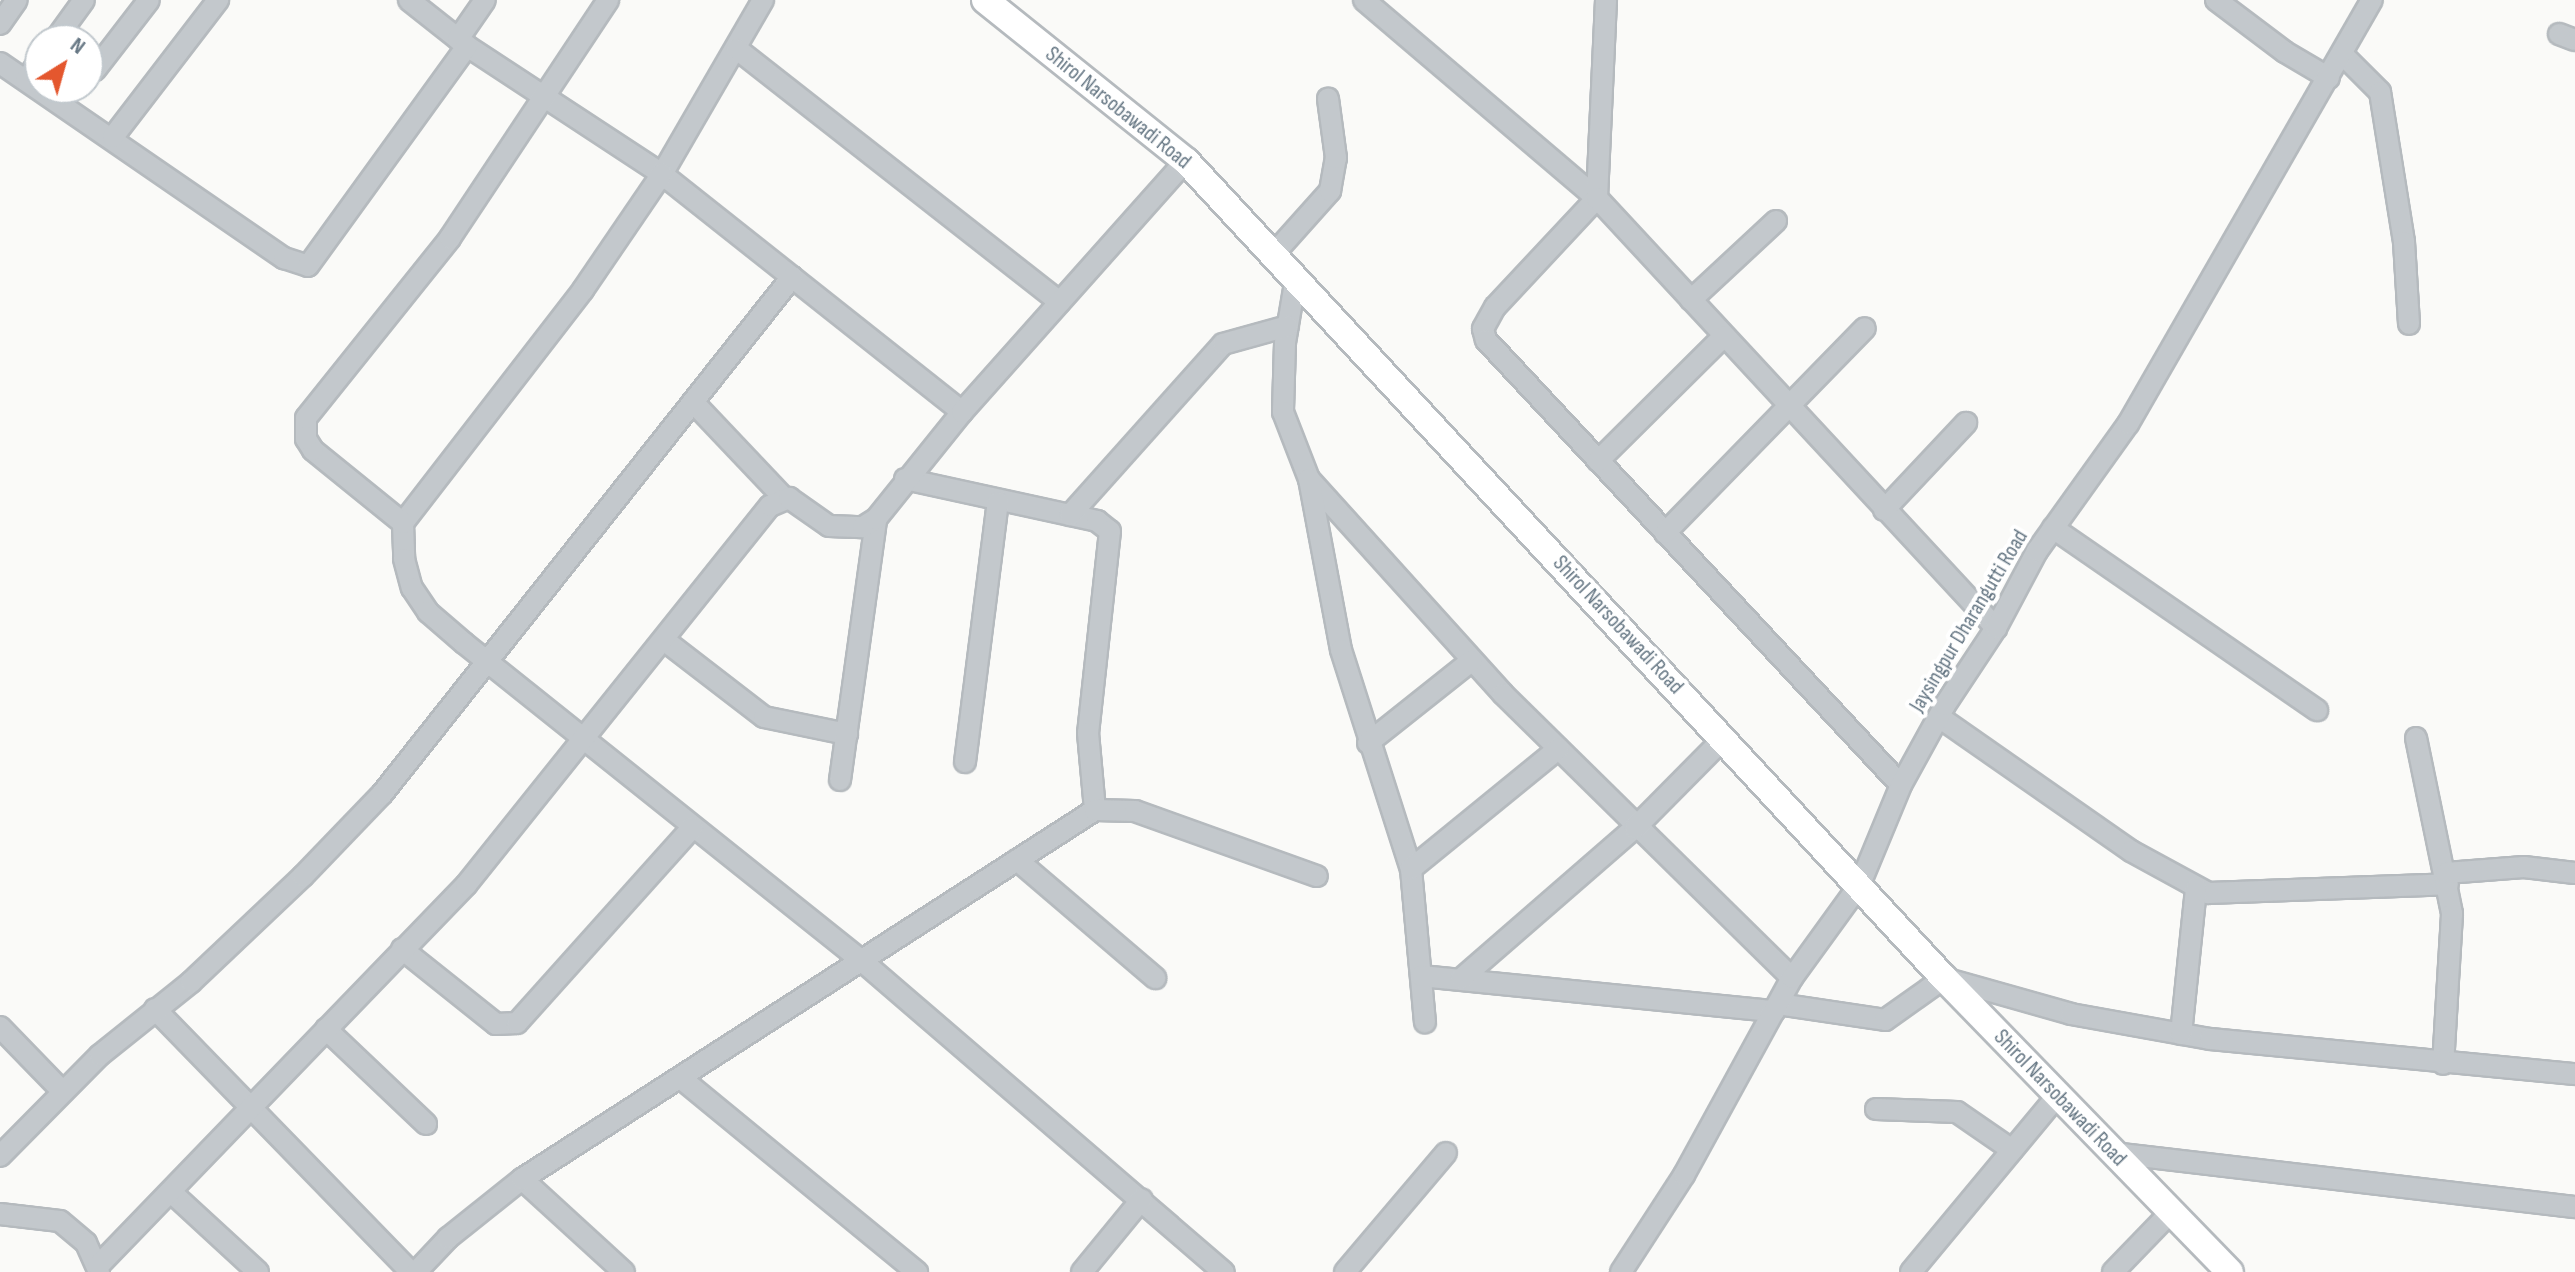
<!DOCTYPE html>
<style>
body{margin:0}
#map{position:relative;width:2575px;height:1272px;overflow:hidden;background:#fafaf8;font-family:"Sofia Sans Condensed",sans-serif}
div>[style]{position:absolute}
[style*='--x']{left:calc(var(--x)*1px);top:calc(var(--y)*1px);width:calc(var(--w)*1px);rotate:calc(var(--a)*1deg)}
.roads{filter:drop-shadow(2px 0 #b5babe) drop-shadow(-2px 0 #b5babe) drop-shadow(0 2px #b5babe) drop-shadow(0 -2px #b5babe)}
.minor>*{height:20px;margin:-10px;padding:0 10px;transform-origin:10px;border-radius:10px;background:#c3c8cc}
.major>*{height:26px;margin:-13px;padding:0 13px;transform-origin:13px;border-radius:13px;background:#fff}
span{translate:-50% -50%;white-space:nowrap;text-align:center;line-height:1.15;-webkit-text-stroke:8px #fff;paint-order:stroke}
.street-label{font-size:22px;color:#657683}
.north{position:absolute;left:24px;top:24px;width:80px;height:80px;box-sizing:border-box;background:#fff;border:2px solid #c1c8cd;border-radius:50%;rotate:37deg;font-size:22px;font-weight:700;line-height:32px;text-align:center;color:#657683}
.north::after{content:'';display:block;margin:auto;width:28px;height:36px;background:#e4572e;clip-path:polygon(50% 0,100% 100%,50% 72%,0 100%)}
</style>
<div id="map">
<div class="roads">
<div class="minor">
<i style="--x:409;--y:0;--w:74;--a:38.4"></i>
<i style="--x:467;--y:46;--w:233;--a:33.3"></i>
<i style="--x:662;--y:174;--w:383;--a:38.4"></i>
<i style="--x:763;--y:0;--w:201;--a:120.1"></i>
<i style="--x:662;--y:174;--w:140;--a:124.3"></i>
<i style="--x:583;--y:290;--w:294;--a:127.7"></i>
<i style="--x:403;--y:523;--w:36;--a:88"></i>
<i style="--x:404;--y:559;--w:30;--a:75"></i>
<i style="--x:412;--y:588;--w:29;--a:56"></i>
<i style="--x:428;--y:612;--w:48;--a:40.7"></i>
<i style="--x:464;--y:643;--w:509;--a:38.62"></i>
<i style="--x:862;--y:961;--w:477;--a:40.7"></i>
<i style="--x:1364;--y:0;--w:306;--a:40.4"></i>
<i style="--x:1597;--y:198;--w:149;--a:133.1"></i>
<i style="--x:1495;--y:307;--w:25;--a:119"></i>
<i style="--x:1483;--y:329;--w:11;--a:75"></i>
<i style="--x:1486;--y:340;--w:608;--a:47"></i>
<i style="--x:1606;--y:0;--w:198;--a:92.6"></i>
<i style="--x:1597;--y:198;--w:587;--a:47.14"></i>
<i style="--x:2216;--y:0;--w:86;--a:37"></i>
<i style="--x:2285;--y:52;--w:51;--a:30.6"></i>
<i style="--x:0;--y:24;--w:29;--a:-55"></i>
<i style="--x:2559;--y:34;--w:17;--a:21"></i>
<i style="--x:458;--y:39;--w:47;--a:-55.3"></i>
<i style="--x:55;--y:40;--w:49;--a:-54.1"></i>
<i style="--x:737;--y:49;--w:410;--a:38.1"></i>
<i style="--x:2342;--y:54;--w:54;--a:45"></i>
<i style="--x:2380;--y:92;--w:152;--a:80.9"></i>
<i style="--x:2404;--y:242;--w:82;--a:86.5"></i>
<i style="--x:0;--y:63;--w:345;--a:34.5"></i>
<i style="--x:284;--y:258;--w:25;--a:18"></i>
<i style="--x:308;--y:266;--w:271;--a:-54.1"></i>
<i style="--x:95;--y:70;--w:88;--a:-52.4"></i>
<i style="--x:26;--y:80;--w:24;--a:-55"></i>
<i style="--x:113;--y:137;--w:173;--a:-52.5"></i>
<i style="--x:1271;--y:257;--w:89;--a:-48.2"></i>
<i style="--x:1330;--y:191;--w:34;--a:-80"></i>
<i style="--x:1336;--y:158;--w:60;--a:-97.7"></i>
<i style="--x:1295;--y:283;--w:61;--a:99.5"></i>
<i style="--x:1285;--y:343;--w:69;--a:91.7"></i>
<i style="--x:1283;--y:412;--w:72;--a:68.8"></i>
<i style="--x:1309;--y:479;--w:290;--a:47.9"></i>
<i style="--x:1503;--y:694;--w:405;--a:44.5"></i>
<i style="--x:1691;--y:300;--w:116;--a:-42.9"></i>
<i style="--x:693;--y:402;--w:131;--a:46.5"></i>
<i style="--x:1598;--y:461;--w:177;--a:-44.8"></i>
<i style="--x:905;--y:479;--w:197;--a:12.3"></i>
<i style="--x:1097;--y:521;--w:16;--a:38"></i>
<i style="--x:1110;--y:531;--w:203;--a:96.2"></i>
<i style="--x:1088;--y:733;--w:77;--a:84.8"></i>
<i style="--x:1309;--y:479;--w:174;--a:79.4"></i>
<i style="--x:1341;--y:650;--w:230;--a:72.3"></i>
<i style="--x:1411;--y:869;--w:154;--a:84.8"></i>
<i style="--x:1884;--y:510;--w:120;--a:-46.7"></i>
<i style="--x:1070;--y:515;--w:229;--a:-48.2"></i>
<i style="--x:1223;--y:344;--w:67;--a:-15.5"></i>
<i style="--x:403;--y:523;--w:116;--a:-141"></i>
<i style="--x:313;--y:450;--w:13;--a:-122"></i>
<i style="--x:306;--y:439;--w:21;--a:-90"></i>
<i style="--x:306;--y:418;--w:231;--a:-51.3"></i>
<i style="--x:450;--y:238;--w:286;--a:-56.4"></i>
<i style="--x:2053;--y:528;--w:321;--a:34.6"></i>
<i style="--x:1665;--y:533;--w:286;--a:-45.7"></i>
<i style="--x:664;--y:640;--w:126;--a:37.6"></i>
<i style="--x:764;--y:717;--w:85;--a:11.6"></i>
<i style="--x:1939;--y:717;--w:234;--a:34.9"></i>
<i style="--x:2131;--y:851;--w:88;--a:28.6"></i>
<i style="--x:2208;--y:893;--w:240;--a:-2.1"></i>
<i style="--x:2416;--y:738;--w:180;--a:78.4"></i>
<i style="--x:2452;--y:914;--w:150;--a:93.4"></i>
<i style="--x:1368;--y:743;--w:132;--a:-38.5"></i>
<i style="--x:965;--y:762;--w:262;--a:-82.8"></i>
<i style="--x:840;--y:780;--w:263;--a:-82.1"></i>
<i style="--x:1017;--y:860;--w:182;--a:40.5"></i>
<i style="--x:1411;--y:869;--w:190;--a:-39.2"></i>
<i style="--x:2446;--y:873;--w:78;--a:-4.4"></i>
<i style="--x:2524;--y:867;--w:51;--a:6.7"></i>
<i style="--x:402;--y:949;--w:120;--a:38.6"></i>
<i style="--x:496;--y:1024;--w:21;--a:-3"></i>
<i style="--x:517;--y:1023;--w:263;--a:-48.1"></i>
<i style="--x:1421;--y:976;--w:355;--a:5.7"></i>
<i style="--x:1461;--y:979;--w:230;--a:-41"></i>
<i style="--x:1635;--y:828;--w:127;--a:-45.3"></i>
<i style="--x:1778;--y:1004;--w:108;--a:8.5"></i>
<i style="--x:1885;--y:1020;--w:72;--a:-35.4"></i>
<i style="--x:1944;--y:978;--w:132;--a:15.8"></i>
<i style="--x:2071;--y:1014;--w:141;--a:10.2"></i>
<i style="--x:2210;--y:1039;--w:367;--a:5.5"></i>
<i style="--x:155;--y:1009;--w:367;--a:45.8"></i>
<i style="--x:0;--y:1027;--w:89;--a:45.9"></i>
<i style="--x:326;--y:1029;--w:138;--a:43.5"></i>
<i style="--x:2181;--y:1034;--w:147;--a:-84.1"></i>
<i style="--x:683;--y:1080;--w:303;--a:39.4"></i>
<i style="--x:1876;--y:1109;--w:81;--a:2.1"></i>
<i style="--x:1957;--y:1112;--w:67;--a:34.6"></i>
<i style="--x:2114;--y:1153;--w:464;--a:6.7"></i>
<i style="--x:0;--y:1156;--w:142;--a:-45.3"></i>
<i style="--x:100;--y:1055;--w:117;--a:-38.7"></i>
<i style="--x:191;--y:982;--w:154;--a:-43.4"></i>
<i style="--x:303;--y:876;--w:114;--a:-46.1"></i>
<i style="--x:382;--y:794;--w:660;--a:-51.58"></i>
<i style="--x:522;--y:1179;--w:138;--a:42.4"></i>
<i style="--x:171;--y:1192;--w:118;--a:42.6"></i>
<i style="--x:0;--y:1214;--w:60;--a:6.7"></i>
<i style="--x:60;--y:1221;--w:34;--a:40"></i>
<i style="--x:86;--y:1243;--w:32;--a:66"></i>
<i style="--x:98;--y:1266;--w:530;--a:-45.99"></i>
<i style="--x:466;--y:885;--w:486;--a:-51.3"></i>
<i style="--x:770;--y:506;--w:21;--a:-23"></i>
<i style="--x:789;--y:498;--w:49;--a:35"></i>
<i style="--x:829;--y:526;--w:34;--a:2"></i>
<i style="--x:863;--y:527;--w:15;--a:-32"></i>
<i style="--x:876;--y:519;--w:137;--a:-51.2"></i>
<i style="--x:962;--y:412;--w:336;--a:-48.3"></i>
<i style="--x:416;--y:1272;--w:47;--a:-46.7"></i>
<i style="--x:448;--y:1238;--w:95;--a:-38.6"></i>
<i style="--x:522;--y:1179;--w:682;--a:-32.78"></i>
<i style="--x:1095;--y:810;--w:40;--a:1.4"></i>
<i style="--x:1135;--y:811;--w:193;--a:19.7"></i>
<i style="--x:1082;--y:1272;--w:94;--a:-50.6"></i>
<i style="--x:1345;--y:1272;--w:156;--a:-49.7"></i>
<i style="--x:1621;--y:1272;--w:116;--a:-57"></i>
<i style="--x:1684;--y:1175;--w:225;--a:-61.3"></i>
<i style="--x:1792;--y:978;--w:116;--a:-54.1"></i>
<i style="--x:1860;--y:884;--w:107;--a:-67.5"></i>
<i style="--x:1901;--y:785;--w:91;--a:-61.2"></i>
<i style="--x:1945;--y:705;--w:92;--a:-56.5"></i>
<i style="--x:1996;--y:628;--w:87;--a:-62"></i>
<i style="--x:2037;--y:551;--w:156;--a:-54.4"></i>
<i style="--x:2128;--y:424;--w:489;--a:-60.1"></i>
<i style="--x:1911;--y:1272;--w:230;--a:-50.3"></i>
<i style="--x:2113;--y:1272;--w:83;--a:-46"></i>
</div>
<div class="major">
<i style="--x:985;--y:0;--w:258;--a:38.7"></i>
<i style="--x:1186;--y:161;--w:1114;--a:47.15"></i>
<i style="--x:1944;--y:978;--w:410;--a:45.8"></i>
</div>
</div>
<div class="street-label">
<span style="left:1118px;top:108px;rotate:39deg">Shirol Narsobawadi Road</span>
<span style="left:1969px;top:621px;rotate:-59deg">Jaysingpur Dharangutti Road</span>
<span style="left:1618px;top:625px;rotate:47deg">Shirol Narsobawadi Road</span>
<span style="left:2060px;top:1098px;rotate:46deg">Shirol Narsobawadi Road</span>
</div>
<div class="north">N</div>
</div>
